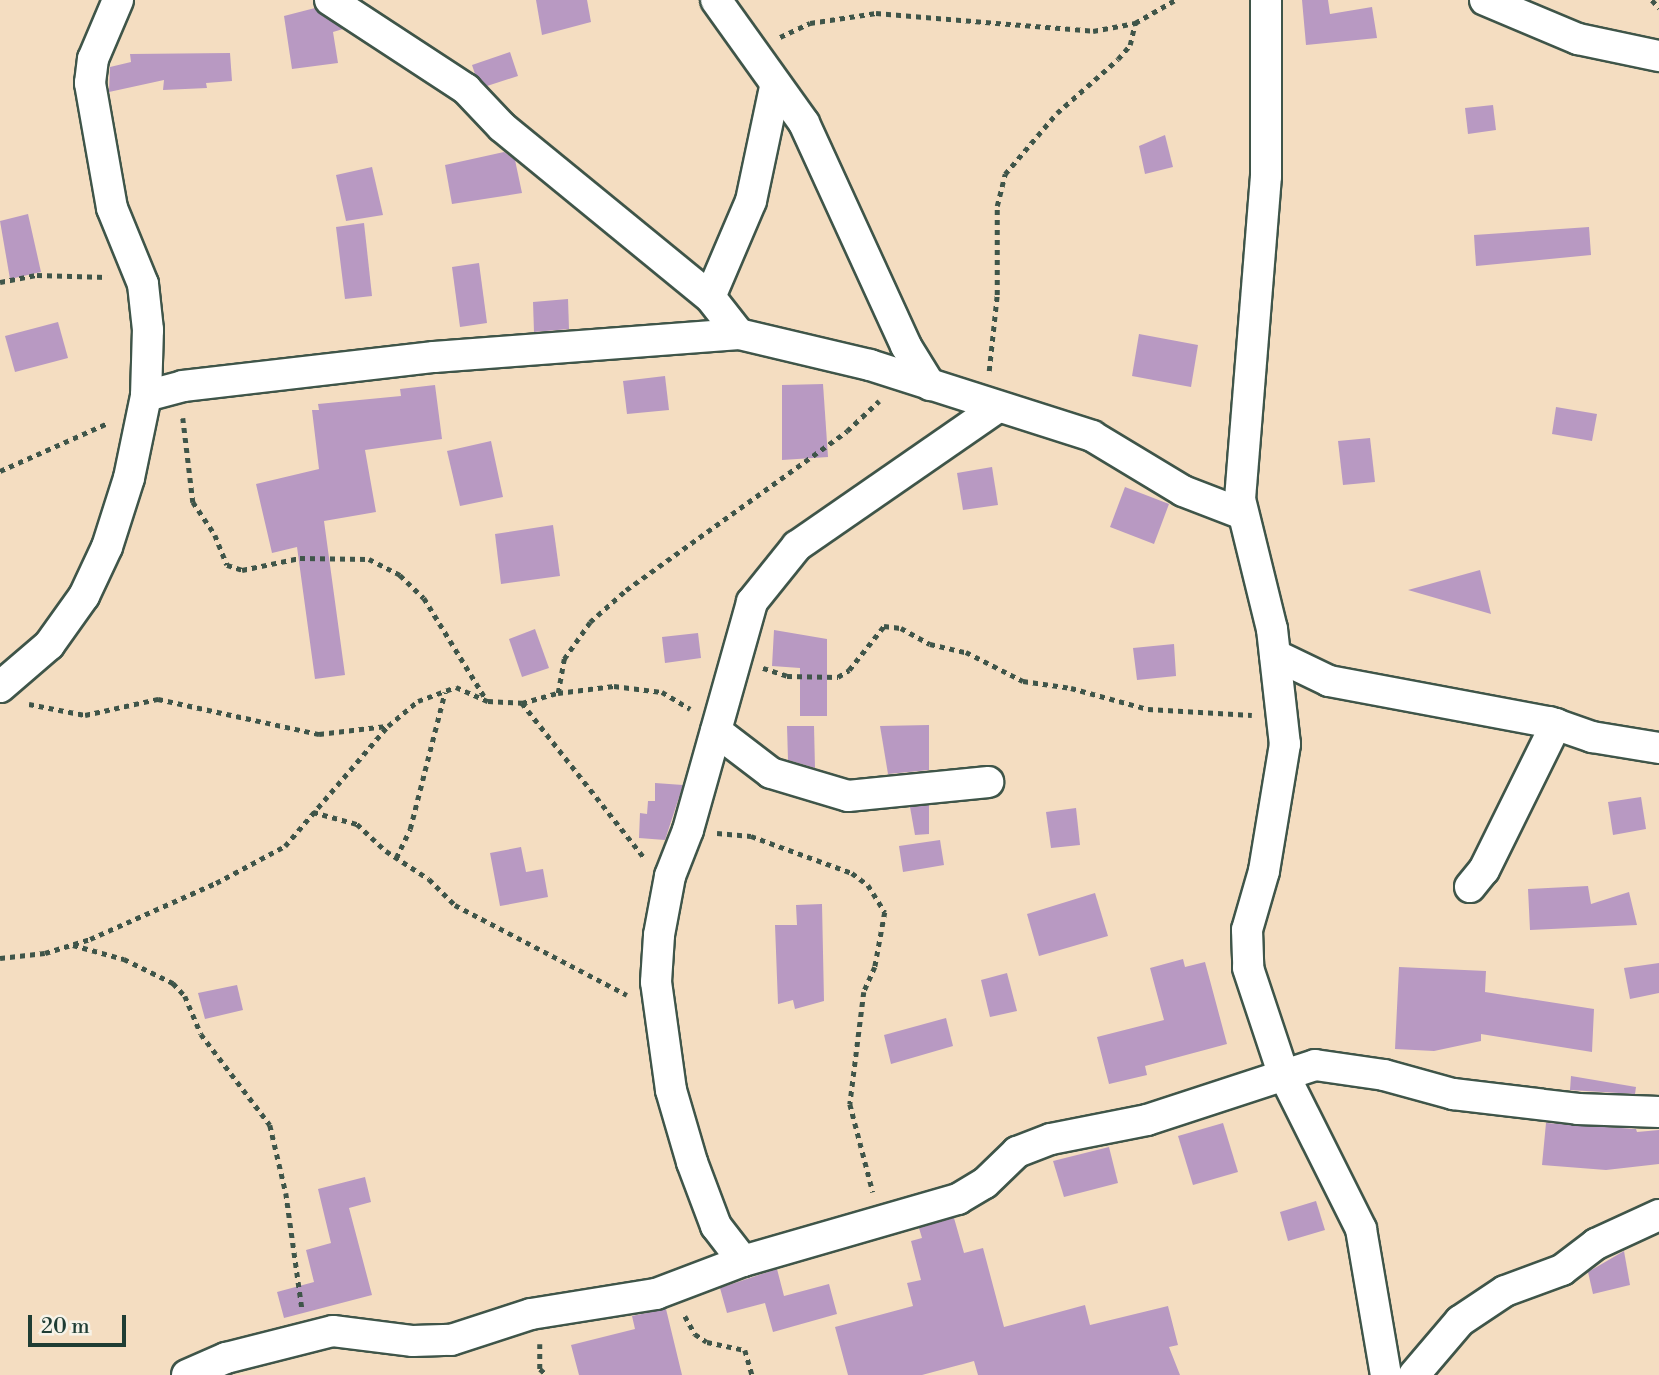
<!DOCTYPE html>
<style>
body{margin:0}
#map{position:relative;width:1659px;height:1375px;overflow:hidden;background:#f4ddc1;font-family:"Libre Bodoni",serif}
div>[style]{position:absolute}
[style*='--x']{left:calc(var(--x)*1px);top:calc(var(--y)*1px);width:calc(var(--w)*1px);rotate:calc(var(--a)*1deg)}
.building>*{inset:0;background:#b899c2}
.path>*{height:4.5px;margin-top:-2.25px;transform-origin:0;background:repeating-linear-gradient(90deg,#3f5549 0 5px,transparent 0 10px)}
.roads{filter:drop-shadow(2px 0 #3f5549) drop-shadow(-2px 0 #3f5549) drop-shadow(0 2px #3f5549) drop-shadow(0 -2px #3f5549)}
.minor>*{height:30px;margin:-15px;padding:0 15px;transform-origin:15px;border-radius:15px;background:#fff}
span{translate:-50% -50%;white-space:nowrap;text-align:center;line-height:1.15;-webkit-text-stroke:7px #f7f3e8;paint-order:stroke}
.scale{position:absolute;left:28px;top:1315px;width:98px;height:32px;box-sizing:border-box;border:4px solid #1f3d34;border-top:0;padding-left:9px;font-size:21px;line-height:24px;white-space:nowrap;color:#1f3d34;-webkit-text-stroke:5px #f7f3e8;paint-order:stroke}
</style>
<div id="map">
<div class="building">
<i style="clip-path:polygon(536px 0,587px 0,591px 22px,542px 35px)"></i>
<i style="clip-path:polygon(1302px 0,1328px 0,1330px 14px,1372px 7px,1377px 38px,1306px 45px)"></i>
<i style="clip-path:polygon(315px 8px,343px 29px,333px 32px,338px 63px,292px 69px,284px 16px)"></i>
<i style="clip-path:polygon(510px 52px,518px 76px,487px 86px,475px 74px,472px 65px)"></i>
<i style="clip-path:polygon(230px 53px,232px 81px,206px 83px,207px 88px,163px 90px,164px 80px,109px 92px,110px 67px,131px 62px,130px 54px)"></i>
<i style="clip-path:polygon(1493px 105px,1496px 130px,1468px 134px,1465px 108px)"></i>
<i style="clip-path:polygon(1165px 135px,1173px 167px,1145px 174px,1139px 146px)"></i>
<i style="clip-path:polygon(504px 152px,515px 160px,522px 193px,452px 204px,445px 165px)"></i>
<i style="clip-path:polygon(372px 167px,383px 215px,346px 221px,336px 175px)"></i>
<i style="clip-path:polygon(28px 214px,41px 272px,10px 279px,0 221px)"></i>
<i style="clip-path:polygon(364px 223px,372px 296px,345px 299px,336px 227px)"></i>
<i style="clip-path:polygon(1589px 227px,1591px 255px,1476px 266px,1474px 235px)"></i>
<i style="clip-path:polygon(479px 263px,487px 323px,460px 327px,452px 267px)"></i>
<i style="clip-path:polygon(568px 299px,569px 329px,534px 332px,533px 302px)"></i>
<i style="clip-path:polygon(58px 322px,68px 358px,15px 372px,5px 336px)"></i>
<i style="clip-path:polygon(1139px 334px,1198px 345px,1191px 387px,1132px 376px)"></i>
<i style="clip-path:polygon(665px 376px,669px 410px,627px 414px,623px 381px)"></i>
<i style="clip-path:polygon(823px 384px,828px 457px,782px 460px,782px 385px)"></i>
<i style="clip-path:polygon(435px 385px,442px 439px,365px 450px,376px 512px,324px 521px,345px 675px,315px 679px,297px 547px,272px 553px,256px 484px,319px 469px,312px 410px,319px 410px,318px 404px,401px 396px,400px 389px)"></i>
<i style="clip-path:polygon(1556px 407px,1597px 414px,1592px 441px,1552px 434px)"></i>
<i style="clip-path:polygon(1370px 438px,1375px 482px,1343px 485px,1338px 441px)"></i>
<i style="clip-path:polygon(491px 441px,503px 497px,460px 506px,447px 451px)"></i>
<i style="clip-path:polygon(992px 467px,998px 505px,963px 510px,957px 473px)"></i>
<i style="clip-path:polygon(1125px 487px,1169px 504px,1154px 544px,1110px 527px)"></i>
<i style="clip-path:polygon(553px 525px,560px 576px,501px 584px,495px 534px)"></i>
<i style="clip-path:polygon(1480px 570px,1491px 614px,1408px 590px)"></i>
<i style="clip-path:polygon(535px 629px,549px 668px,522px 677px,509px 639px)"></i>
<i style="clip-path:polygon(774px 630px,827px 639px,827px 716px,800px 716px,800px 668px,772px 666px)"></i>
<i style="clip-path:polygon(698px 633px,701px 658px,665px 663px,662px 637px)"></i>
<i style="clip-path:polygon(1174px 644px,1176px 676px,1137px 680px,1133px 648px)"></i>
<i style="clip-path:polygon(929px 725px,929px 770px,888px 774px,880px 726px)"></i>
<i style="clip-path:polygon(787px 726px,814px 726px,815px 768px,788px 760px)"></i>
<i style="clip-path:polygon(655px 783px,683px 785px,665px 840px,639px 838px,640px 813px,647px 814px,648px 801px,655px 801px)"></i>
<i style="clip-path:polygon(1641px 797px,1646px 829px,1613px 835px,1608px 802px)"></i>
<i style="clip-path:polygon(929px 805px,929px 834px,915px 835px,910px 807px)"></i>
<i style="clip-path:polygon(1076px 808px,1080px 845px,1051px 848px,1046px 812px)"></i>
<i style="clip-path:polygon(940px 840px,944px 865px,903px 872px,899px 846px)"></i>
<i style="clip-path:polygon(521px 847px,526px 872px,543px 869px,548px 897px,500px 906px,490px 853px)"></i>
<i style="clip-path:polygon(1588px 886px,1591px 904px,1629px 892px,1637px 925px,1530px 930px,1528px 889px)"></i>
<i style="clip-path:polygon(1095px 893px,1108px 936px,1039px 956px,1027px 914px)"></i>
<i style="clip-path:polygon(822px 904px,824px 1001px,795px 1009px,793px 1000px,778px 1004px,775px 925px,797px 925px,796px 905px)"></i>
<i style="clip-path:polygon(1183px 959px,1185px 967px,1205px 962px,1227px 1044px,1145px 1066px,1147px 1075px,1109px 1084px,1097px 1037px,1164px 1020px,1150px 968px)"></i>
<i style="clip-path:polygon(1659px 963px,1659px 993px,1630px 999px,1624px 968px)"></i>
<i style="clip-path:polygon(1399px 967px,1486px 971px,1485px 992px,1594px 1009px,1592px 1052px,1481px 1034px,1481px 1041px,1434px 1051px,1395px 1049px)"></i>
<i style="clip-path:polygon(1007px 973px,1017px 1011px,990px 1017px,981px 980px)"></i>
<i style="clip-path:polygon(237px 985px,243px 1010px,205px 1019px,198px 993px)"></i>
<i style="clip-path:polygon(946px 1018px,953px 1046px,891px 1064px,884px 1035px)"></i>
<i style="clip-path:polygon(1571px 1076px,1636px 1087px,1635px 1094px,1570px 1090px)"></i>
<i style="clip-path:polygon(1223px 1123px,1238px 1172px,1193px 1185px,1178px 1136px)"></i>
<i style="clip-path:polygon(1546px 1123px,1636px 1129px,1637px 1132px,1659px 1130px,1659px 1164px,1606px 1170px,1542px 1165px)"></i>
<i style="clip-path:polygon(1109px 1147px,1118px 1183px,1064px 1197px,1053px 1161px)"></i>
<i style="clip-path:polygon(365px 1177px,371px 1202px,349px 1208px,372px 1295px,284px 1318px,277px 1292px,314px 1282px,306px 1250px,331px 1243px,318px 1189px)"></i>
<i style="clip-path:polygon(1316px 1201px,1325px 1230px,1288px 1241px,1280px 1212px)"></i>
<i style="clip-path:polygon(954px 1218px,964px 1253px,983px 1248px,1004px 1327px,1085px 1305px,1090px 1325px,1168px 1306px,1178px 1345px,1169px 1347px,1180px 1375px,978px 1375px,974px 1361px,922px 1375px,848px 1375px,835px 1327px,913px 1306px,907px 1283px,921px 1280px,911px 1241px,922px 1238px,919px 1228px)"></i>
<i style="clip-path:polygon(1624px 1251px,1630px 1285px,1593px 1294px,1588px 1272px)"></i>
<i style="clip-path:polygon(777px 1269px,784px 1296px,829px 1284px,837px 1314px,773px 1332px,765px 1303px,727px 1313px,720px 1288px)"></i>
<i style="clip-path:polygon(666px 1309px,682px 1375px,579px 1375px,571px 1345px,635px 1329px,632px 1316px)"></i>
</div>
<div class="path">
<i style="--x:1652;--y:0;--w:11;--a:49"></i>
<i style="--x:780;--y:37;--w:33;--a:-25"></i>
<i style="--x:810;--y:23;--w:67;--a:-8.6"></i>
<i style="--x:876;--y:13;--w:218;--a:4.7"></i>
<i style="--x:1093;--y:31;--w:43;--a:-10.8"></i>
<i style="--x:1135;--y:23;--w:46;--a:-29.9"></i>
<i style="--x:0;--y:282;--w:38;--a:-11"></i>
<i style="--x:37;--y:275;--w:70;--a:1.6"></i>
<i style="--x:989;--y:371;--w:76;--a:-84"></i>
<i style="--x:997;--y:295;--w:89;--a:-90"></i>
<i style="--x:997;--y:206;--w:33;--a:-76"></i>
<i style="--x:1005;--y:174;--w:80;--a:-49.6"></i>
<i style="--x:1057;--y:113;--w:81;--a:-41.5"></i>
<i style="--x:1118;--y:59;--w:18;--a:-49"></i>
<i style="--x:1130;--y:45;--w:23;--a:-77"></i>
<i style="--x:183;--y:418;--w:85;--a:83.2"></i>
<i style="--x:193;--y:502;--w:40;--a:56"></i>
<i style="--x:215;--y:535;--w:32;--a:68"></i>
<i style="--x:227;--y:565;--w:16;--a:18"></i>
<i style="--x:242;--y:570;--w:59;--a:-11.7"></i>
<i style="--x:300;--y:558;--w:69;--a:0.8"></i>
<i style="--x:369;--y:559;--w:35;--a:27"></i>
<i style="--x:400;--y:575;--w:33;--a:44"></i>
<i style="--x:424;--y:598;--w:119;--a:58.5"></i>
<i style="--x:0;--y:471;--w:118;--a:-24"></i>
<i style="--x:763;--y:668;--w:25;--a:18"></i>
<i style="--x:787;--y:676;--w:51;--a:1.1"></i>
<i style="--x:838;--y:677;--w:13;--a:-32"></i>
<i style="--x:849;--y:670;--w:56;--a:-51.5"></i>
<i style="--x:884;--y:626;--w:17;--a:7"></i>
<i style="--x:901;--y:628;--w:33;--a:29"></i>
<i style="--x:930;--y:644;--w:37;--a:13"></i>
<i style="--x:966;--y:652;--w:64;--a:27"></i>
<i style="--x:1023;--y:681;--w:49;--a:8.3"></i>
<i style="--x:1071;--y:688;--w:80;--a:15.3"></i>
<i style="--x:1148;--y:709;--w:104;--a:3.3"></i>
<i style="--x:558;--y:693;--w:35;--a:-80"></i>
<i style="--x:564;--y:659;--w:45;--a:-54.9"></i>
<i style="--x:590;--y:622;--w:48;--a:-41.6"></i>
<i style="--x:626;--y:590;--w:272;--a:-35.7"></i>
<i style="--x:847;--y:431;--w:44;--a:-43.2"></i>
<i style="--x:522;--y:703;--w:199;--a:51.7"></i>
<i style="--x:29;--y:704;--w:57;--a:11.1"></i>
<i style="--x:85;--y:715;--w:75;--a:-12.4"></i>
<i style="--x:158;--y:699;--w:165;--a:12.3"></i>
<i style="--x:319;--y:734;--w:68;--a:-6.7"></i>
<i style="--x:313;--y:812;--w:46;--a:15.3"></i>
<i style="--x:357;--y:824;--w:40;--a:43"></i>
<i style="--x:386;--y:851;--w:51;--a:33.1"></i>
<i style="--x:429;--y:879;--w:37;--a:45"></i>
<i style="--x:455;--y:905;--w:194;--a:27.6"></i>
<i style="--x:717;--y:833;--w:34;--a:5"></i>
<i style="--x:751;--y:836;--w:108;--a:20.1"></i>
<i style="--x:852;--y:873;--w:20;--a:37"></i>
<i style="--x:868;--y:885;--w:32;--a:58"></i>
<i style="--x:885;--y:912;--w:56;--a:100.3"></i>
<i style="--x:875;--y:967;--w:27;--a:114"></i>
<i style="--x:864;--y:992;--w:113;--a:97.1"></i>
<i style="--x:850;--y:1104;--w:91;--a:75.4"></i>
<i style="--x:396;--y:858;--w:32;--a:-64"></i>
<i style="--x:410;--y:829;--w:141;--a:-75.7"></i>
<i style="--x:73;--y:945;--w:53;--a:15.4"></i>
<i style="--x:124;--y:959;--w:55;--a:26.1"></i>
<i style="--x:173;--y:983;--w:18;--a:47"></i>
<i style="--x:185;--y:996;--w:41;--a:67.2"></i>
<i style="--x:201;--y:1034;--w:114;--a:52.8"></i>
<i style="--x:270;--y:1125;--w:70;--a:76.8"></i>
<i style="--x:286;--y:1193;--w:117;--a:82.1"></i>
<i style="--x:0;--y:958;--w:45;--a:-6.3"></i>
<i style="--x:45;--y:953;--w:47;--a:-17.3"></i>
<i style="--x:90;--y:939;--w:138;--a:-24"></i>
<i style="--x:216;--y:883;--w:78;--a:-28.2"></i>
<i style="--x:285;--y:846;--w:158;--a:-49.4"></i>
<i style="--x:388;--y:726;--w:39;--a:-40"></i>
<i style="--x:418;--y:701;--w:40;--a:-20.2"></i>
<i style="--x:456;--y:687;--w:35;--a:24"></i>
<i style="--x:488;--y:701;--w:34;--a:3"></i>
<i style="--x:522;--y:703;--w:37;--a:-16"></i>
<i style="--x:558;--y:693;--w:56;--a:-7.1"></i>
<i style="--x:614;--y:686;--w:48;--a:7.1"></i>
<i style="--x:662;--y:692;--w:33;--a:31"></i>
<i style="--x:685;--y:1316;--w:21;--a:61"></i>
<i style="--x:695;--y:1334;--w:14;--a:34"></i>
<i style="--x:707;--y:1342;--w:39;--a:12"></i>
<i style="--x:745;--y:1350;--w:26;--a:74"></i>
<i style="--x:540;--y:1344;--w:25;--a:90"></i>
<i style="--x:540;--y:1369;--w:9;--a:41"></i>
</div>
<div class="roads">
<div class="minor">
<i style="--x:330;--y:0;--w:163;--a:33.2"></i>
<i style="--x:466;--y:89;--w:52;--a:46.5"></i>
<i style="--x:502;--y:127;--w:269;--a:39.3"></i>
<i style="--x:710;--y:297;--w:47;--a:51.9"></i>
<i style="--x:716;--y:0;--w:151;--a:54.4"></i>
<i style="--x:804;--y:123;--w:245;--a:65.4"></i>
<i style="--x:906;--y:346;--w:46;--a:58.4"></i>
<i style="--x:1266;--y:0;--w:176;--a:90"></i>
<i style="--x:1266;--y:176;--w:324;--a:94.6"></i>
<i style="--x:1240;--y:499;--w:134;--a:76.2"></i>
<i style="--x:1272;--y:629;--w:116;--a:83.6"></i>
<i style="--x:1285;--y:744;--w:129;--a:99.4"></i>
<i style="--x:1264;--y:871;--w:61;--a:106.1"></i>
<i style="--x:1247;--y:930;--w:38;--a:88"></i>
<i style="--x:1248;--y:968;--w:111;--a:71.6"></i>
<i style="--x:1283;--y:1073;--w:174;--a:63.4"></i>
<i style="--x:1361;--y:1229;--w:148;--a:80.3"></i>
<i style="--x:1485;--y:0;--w:101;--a:22.8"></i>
<i style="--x:1578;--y:39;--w:83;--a:11.9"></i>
<i style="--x:710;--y:297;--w:104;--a:-66.9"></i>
<i style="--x:751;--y:201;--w:116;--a:-78.1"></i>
<i style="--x:146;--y:396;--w:38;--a:-15"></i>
<i style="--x:183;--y:386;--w:253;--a:-6.6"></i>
<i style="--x:434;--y:357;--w:306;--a:-4.3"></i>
<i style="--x:739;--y:334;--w:135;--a:13.3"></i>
<i style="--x:870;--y:365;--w:233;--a:17.7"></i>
<i style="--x:1092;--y:436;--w:106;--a:31.1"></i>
<i style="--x:1183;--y:491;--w:64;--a:21"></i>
<i style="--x:1275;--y:655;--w:60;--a:25.7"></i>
<i style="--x:1329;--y:681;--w:224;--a:10.6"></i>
<i style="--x:1549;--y:722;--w:46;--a:19.2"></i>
<i style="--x:1592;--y:737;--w:68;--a:9.3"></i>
<i style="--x:0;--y:687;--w:65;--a:-40.6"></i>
<i style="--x:49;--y:645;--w:60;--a:-54.5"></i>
<i style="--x:84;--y:596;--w:54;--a:-64.9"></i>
<i style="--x:107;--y:547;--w:72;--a:-72.3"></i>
<i style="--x:129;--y:478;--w:84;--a:-78.3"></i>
<i style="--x:146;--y:396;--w:66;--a:-88.3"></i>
<i style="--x:148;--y:330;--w:46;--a:-96.2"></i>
<i style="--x:143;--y:284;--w:82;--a:-112.2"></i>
<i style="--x:112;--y:208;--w:127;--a:-100"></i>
<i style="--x:90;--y:83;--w:24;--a:-83"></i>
<i style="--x:93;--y:59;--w:64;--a:-67"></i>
<i style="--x:716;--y:731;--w:69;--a:37.4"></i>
<i style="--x:771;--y:773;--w:80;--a:16.6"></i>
<i style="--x:848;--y:796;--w:141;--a:-5.7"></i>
<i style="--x:1470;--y:887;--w:22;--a:-51"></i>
<i style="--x:1484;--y:870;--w:163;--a:-63.7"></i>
<i style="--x:743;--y:1261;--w:44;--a:-127.6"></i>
<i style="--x:716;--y:1226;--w:68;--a:-110.6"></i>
<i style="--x:692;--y:1162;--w:75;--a:-106.3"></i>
<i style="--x:671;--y:1090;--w:109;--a:-97.9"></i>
<i style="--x:656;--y:982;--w:47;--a:-86.3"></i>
<i style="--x:659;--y:935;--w:60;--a:-79.4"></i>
<i style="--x:670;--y:876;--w:49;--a:-68.6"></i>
<i style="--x:688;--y:830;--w:237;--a:-74.3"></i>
<i style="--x:752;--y:602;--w:72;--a:-51.2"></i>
<i style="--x:797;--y:546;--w:244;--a:-34.7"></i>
<i style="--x:187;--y:1375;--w:43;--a:-23.6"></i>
<i style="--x:226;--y:1358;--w:110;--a:-14.2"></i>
<i style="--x:333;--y:1331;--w:81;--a:7.1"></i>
<i style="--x:413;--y:1341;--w:38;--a:-2"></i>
<i style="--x:451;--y:1340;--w:84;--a:-18"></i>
<i style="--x:531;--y:1314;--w:127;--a:-9.1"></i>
<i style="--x:656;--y:1294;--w:93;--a:-20.8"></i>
<i style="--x:743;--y:1261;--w:224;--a:-16.1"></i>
<i style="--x:958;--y:1199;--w:31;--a:-31"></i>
<i style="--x:985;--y:1183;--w:45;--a:-44.1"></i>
<i style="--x:1017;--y:1152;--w:36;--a:-21"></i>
<i style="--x:1051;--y:1139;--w:98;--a:-11.2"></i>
<i style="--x:1147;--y:1120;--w:177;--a:-18.1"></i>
<i style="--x:1315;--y:1065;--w:70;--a:8.2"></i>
<i style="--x:1384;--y:1075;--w:72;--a:15.4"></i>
<i style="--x:1453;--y:1094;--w:126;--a:6.8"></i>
<i style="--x:1578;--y:1109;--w:81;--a:2.1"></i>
<i style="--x:1414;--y:1375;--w:71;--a:-49.6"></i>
<i style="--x:1460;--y:1321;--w:54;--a:-33.7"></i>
<i style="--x:1505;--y:1291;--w:61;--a:-20.2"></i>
<i style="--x:1562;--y:1270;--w:43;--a:-37.4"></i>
<i style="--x:1596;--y:1244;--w:69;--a:-24.7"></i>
</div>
</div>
<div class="scale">20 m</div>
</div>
